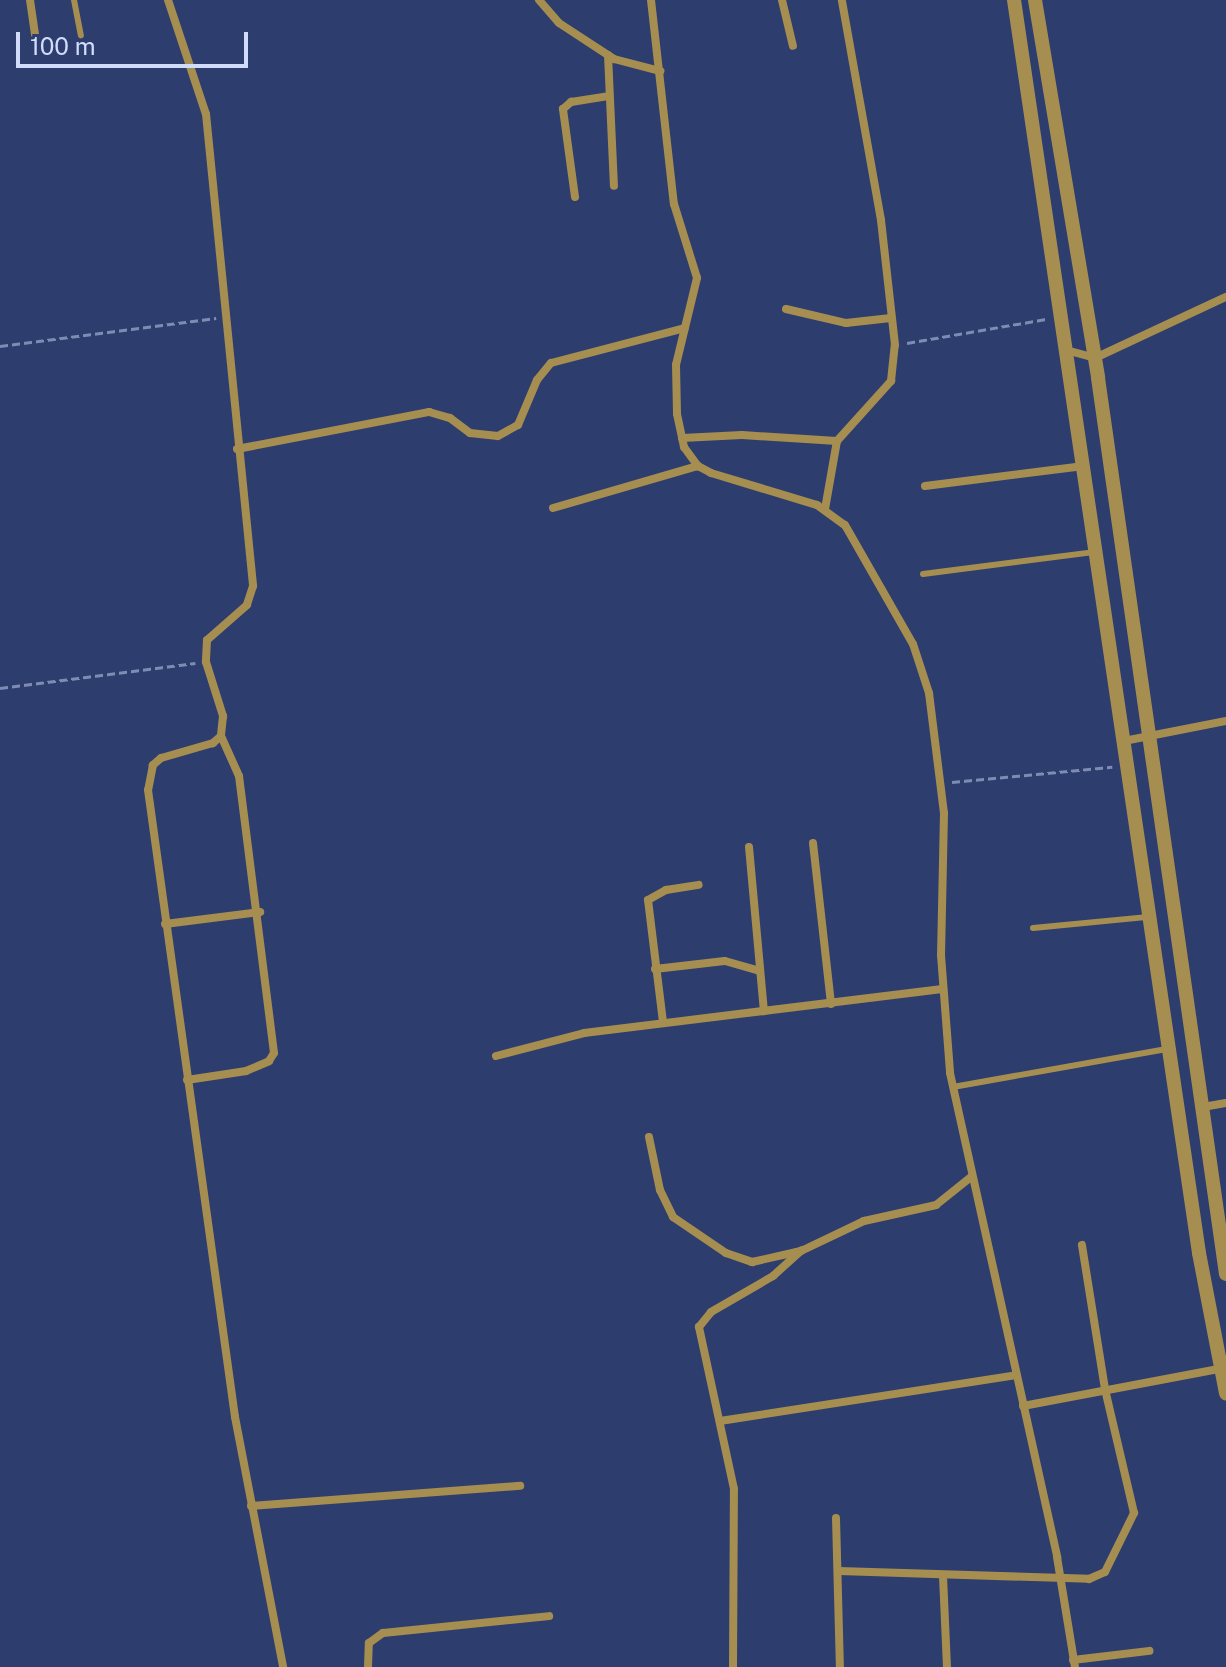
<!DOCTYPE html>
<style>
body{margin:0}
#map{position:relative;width:1226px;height:1667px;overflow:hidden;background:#2d3d6e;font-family:"Public Sans",sans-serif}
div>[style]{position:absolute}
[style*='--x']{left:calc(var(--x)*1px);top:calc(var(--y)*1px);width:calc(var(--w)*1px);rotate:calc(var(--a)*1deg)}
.path>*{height:3px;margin-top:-1.5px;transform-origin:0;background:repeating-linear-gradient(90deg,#7e8cb4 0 8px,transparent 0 12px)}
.service>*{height:6px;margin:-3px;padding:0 3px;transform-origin:3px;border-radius:3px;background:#a68e51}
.minor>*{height:8px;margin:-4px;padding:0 4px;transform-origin:4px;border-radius:4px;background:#a68e51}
.tertiary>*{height:14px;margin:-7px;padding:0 7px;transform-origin:7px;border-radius:7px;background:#a68e51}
span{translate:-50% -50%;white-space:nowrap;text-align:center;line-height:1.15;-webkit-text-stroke:8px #2d3d6e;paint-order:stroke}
.scale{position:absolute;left:16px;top:32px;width:232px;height:36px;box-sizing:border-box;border:4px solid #d0dcfa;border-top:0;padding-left:10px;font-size:24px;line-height:28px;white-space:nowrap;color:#d0dcfa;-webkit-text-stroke:6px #2d3d6e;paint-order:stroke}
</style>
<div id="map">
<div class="path">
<i style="--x:907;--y:343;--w:141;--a:-9.8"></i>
<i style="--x:0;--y:346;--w:218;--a:-7.4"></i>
<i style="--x:0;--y:688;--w:197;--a:-7.3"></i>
<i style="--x:952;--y:782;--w:161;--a:-5.4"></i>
</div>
<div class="service">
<i style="--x:74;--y:0;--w:36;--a:79"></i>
<i style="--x:923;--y:574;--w:172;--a:-7.3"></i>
<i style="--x:1033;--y:928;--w:116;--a:-5.5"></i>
<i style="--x:953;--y:1087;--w:217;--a:-10.1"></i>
</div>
<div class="minor">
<i style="--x:30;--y:0;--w:41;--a:81.7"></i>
<i style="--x:168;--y:0;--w:120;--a:71.6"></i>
<i style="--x:206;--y:114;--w:474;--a:84.3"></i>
<i style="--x:253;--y:586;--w:20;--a:108"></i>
<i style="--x:247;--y:605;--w:53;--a:138.8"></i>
<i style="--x:207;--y:640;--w:22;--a:93"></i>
<i style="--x:206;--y:662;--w:57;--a:72.5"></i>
<i style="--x:223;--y:716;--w:20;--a:96"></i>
<i style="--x:221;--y:736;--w:11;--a:139"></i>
<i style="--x:213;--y:743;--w:54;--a:163.9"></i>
<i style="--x:161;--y:758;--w:11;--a:139"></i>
<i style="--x:153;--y:765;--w:25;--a:101"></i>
<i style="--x:148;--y:790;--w:633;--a:82.1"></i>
<i style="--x:235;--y:1417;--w:255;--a:79.1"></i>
<i style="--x:539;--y:0;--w:30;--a:49"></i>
<i style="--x:559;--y:23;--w:66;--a:33.2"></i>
<i style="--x:614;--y:59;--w:48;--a:14.6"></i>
<i style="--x:651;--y:0;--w:205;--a:83.6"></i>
<i style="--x:674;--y:204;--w:77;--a:72.7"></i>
<i style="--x:697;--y:278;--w:89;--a:103.6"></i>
<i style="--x:676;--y:365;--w:49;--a:88.8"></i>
<i style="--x:677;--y:414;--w:34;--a:78"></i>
<i style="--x:684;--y:447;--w:24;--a:54"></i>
<i style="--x:698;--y:466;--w:15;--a:28"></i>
<i style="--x:711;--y:473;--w:111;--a:16.8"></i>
<i style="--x:817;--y:505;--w:34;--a:36"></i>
<i style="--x:845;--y:525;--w:137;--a:60.3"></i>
<i style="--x:913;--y:644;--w:52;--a:71.9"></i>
<i style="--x:929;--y:693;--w:121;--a:82.9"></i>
<i style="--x:944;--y:813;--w:142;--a:91.2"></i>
<i style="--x:941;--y:955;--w:118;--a:85.6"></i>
<i style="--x:950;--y:1073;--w:496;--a:77.5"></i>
<i style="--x:1057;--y:1557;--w:111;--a:80.7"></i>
<i style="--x:782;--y:0;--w:47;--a:76.6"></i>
<i style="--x:608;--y:55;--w:131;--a:87.4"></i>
<i style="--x:575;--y:197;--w:89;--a:-97.8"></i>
<i style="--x:563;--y:109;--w:11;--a:-41"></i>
<i style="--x:571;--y:102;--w:36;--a:-9"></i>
<i style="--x:786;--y:309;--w:62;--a:13.1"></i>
<i style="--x:846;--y:323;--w:45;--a:-6.3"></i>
<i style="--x:1066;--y:350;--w:30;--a:15"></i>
<i style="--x:1095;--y:358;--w:145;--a:-25"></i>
<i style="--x:682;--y:438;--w:60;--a:-2.9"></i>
<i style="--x:742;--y:435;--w:95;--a:3.6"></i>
<i style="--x:237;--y:449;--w:196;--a:-10.9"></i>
<i style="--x:429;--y:412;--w:22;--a:16"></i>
<i style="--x:450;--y:418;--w:25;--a:37"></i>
<i style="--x:470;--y:433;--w:28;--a:6"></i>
<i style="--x:498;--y:436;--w:23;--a:-29"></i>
<i style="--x:518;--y:425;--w:49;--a:-67.1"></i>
<i style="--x:537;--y:380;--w:22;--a:-51"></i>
<i style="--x:551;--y:363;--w:138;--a:-14.6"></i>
<i style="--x:925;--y:486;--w:160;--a:-7.2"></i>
<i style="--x:553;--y:508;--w:151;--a:-16.2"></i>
<i style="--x:825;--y:509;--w:69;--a:-80"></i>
<i style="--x:837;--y:441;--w:81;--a:-48"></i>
<i style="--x:891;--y:381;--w:36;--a:-84"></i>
<i style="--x:895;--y:345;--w:126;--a:-96.4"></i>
<i style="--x:881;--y:220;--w:223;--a:-100.1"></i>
<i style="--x:1124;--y:741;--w:104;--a:-11.1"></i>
<i style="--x:813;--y:843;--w:162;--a:83.6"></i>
<i style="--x:749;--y:847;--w:165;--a:84.8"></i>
<i style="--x:165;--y:924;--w:96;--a:-7.2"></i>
<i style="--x:655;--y:969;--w:70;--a:-6.5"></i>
<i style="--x:725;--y:961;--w:36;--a:16"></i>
<i style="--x:663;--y:1022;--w:123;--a:-97"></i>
<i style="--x:648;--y:900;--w:21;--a:-29"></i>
<i style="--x:666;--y:890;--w:33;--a:-9"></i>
<i style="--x:496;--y:1056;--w:91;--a:-14.6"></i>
<i style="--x:584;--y:1033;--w:361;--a:-7"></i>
<i style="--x:187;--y:1080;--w:60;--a:-8.7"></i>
<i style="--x:246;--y:1071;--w:25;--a:-23"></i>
<i style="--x:269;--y:1061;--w:9;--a:-58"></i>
<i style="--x:274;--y:1053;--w:279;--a:-97.2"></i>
<i style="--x:239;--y:776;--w:44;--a:-114.2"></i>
<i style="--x:1203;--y:1107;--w:23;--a:-10"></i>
<i style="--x:649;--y:1137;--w:54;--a:78.3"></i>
<i style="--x:660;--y:1190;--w:30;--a:64"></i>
<i style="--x:673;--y:1217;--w:64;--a:34.2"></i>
<i style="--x:726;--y:1253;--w:28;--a:19"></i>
<i style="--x:752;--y:1262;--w:50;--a:-12.7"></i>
<i style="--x:801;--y:1251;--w:70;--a:-25.5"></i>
<i style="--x:864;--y:1221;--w:74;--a:-12.5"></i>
<i style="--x:936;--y:1205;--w:45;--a:-38.7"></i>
<i style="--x:1023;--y:1406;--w:199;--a:-10.7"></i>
<i style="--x:720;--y:1421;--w:300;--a:-8.8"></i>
<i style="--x:251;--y:1506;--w:270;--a:-4.3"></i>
<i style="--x:836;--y:1518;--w:149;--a:88.5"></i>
<i style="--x:839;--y:1571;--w:250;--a:1.8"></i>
<i style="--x:1089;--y:1579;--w:17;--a:-24"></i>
<i style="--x:1105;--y:1572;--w:66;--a:-63.8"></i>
<i style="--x:1134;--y:1513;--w:127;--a:-103.2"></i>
<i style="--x:1105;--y:1389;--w:146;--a:-99.1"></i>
<i style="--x:943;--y:1576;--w:91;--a:87.5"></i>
<i style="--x:1073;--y:1660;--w:77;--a:-6.8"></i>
<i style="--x:368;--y:1667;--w:24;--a:-88"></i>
<i style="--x:369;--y:1643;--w:17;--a:-36"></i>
<i style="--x:383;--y:1633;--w:167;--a:-5.8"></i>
<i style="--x:733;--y:1667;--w:178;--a:-89.7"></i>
<i style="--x:734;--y:1489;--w:166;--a:-102.2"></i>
<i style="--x:699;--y:1327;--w:19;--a:-51"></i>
<i style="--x:711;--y:1312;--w:72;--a:-30.1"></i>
<i style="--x:773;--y:1276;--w:38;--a:-42"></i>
</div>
<div class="tertiary">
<i style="--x:1014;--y:0;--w:1267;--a:81.6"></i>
<i style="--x:1199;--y:1253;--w:143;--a:79.1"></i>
<i style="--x:1035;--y:0;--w:383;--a:80.5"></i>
<i style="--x:1098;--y:378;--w:905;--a:81.87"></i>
</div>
<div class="scale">100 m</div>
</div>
